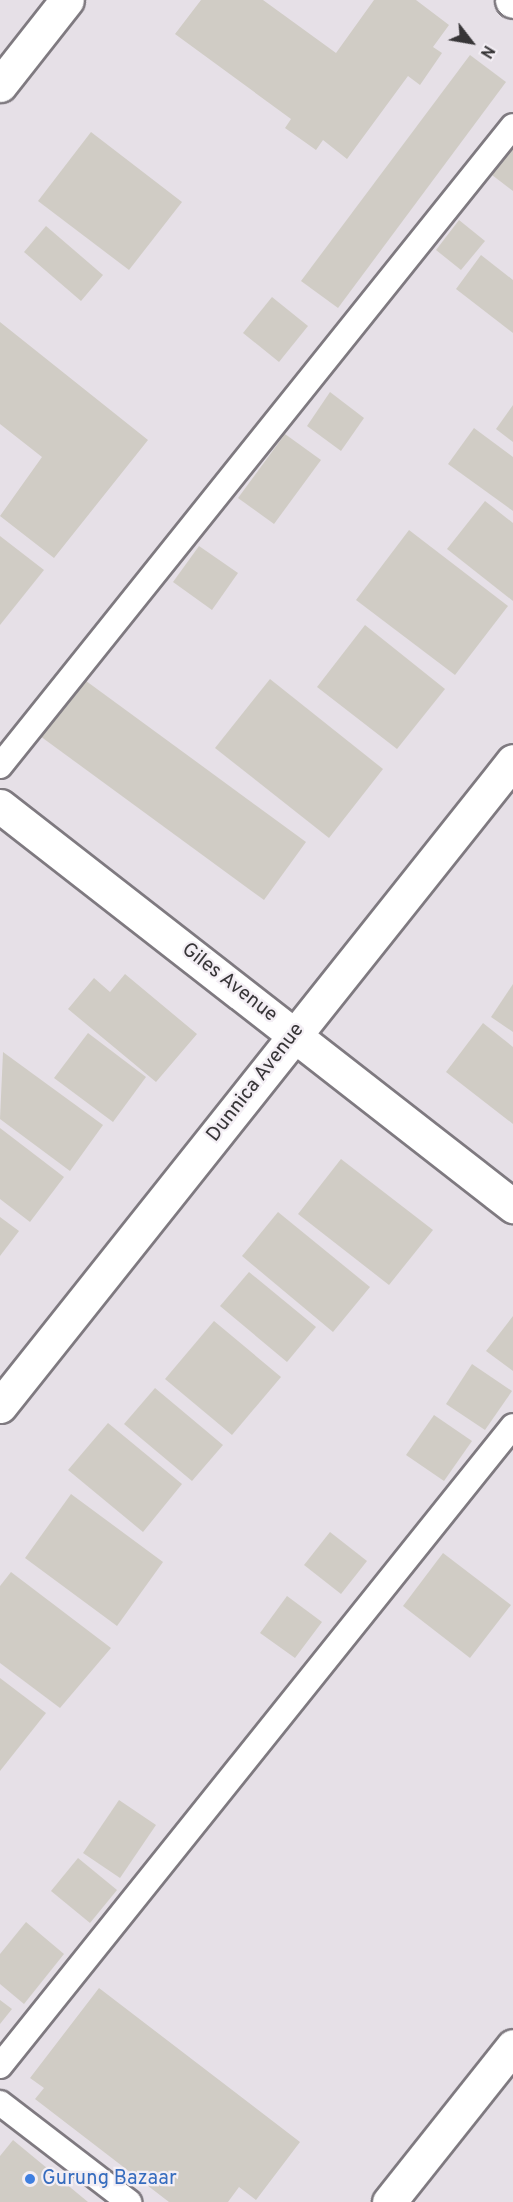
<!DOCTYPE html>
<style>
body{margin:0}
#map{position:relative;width:513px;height:2202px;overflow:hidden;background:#e6e0e7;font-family:Overpass,sans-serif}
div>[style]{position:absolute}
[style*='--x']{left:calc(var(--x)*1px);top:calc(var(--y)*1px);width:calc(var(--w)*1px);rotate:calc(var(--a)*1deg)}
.building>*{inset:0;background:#d0ccc5}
.roads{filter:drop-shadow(2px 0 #7f7a80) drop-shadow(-2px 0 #7f7a80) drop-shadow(0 2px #7f7a80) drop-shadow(0 -2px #7f7a80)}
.service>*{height:24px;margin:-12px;padding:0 12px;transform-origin:12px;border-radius:12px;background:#fff}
.minor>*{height:33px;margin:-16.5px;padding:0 16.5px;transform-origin:16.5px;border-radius:16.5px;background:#fff}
.secondary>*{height:33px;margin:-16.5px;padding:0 16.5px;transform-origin:16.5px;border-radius:16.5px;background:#fff}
.dots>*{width:16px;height:16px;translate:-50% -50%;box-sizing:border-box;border:3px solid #f3eef4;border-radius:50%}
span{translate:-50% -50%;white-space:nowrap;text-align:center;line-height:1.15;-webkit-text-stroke:4.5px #f3eef4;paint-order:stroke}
.street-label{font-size:20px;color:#373537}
.shop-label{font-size:20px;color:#366cbe}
.left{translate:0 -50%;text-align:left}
.north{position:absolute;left:441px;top:12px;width:60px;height:60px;-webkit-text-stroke:4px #f3eef4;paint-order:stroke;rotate:121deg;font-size:16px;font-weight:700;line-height:24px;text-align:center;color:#373537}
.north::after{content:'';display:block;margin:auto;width:21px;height:27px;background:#373537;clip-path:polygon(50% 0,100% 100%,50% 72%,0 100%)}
</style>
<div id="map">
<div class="building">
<i style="clip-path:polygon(201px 0,263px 0,336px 53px,374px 0,416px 0,449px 25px,433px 47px,442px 53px,420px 85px,408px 76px,347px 159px,323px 140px,316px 150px,285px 128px,291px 119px,175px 34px)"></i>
<i style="clip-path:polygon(470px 55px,506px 82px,338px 308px,301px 281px)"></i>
<i style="clip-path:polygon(91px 132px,182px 202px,129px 270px,38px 201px)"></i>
<i style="clip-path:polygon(513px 148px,513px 191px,492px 175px)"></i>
<i style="clip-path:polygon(459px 220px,485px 241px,461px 270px,436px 250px)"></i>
<i style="clip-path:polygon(46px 226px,103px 275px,81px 301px,24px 252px)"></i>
<i style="clip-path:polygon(481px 255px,513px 280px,513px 333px,456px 289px)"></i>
<i style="clip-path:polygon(272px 297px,308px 326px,279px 362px,243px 333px)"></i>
<i style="clip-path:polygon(0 322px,148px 440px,54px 558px,0 516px,42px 457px,0 424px)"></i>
<i style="clip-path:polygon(330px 392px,364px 418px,341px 451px,307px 426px)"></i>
<i style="clip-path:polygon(513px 405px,513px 442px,496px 429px)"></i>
<i style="clip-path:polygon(474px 428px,513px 457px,513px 511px,448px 464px)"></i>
<i style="clip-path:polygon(285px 434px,321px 460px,274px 524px,238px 498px)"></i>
<i style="clip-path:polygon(485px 501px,513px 523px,513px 601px,447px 549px)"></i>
<i style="clip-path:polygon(409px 530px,508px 606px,455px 675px,356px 600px)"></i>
<i style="clip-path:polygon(0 536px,44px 570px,0 625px)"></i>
<i style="clip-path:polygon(199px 546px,238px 573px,212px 610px,173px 582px)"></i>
<i style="clip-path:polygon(365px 625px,445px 689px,397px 749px,317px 687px)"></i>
<i style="clip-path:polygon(82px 678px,306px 842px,264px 900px,40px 736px)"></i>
<i style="clip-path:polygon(270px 679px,383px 769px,329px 838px,215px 748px)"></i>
<i style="clip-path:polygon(125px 974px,197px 1034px,156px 1082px,68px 1009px,94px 978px,110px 992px)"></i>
<i style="clip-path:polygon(513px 984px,513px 1032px,491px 1017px)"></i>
<i style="clip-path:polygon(483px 1023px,513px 1047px,513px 1124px,446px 1072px)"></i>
<i style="clip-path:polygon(88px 1033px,146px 1077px,113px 1122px,54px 1078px)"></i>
<i style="clip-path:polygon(3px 1052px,103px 1125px,70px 1171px,0 1119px)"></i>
<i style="clip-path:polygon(0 1128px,64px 1177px,30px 1222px,0 1199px)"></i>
<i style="clip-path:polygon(341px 1159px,433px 1230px,389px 1285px,298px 1214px)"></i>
<i style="clip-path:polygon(278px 1212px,370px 1287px,333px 1332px,242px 1256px)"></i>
<i style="clip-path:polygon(0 1217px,19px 1231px,0 1256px)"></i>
<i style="clip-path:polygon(249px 1272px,316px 1327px,287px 1362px,220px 1306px)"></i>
<i style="clip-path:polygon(513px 1316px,513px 1371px,486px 1351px)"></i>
<i style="clip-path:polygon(214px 1321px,281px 1377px,232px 1435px,165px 1379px)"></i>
<i style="clip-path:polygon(472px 1364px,512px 1391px,485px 1430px,446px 1404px)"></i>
<i style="clip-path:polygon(155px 1388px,223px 1445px,192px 1481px,124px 1424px)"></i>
<i style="clip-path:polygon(434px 1415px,472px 1441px,444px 1481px,406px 1455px)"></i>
<i style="clip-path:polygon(108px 1423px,182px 1484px,143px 1532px,68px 1470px)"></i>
<i style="clip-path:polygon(71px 1494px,163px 1562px,117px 1626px,25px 1558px)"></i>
<i style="clip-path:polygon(330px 1532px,367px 1561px,341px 1594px,304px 1565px)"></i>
<i style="clip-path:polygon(443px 1553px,511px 1605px,470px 1658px,403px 1606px)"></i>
<i style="clip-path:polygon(11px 1572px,111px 1648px,60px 1708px,0 1663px,0 1586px)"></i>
<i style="clip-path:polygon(287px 1596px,322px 1622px,295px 1658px,260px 1633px)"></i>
<i style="clip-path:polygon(0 1678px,46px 1713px,0 1771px)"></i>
<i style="clip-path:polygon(119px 1800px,156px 1825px,120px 1878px,83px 1853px)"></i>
<i style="clip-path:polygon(78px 1858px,117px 1890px,90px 1923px,51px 1891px)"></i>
<i style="clip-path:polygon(26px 1922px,64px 1954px,24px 2004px,0 1984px,0 1954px)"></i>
<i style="clip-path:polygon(99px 1988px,300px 2142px,256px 2200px,239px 2187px,228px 2202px,169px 2202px,35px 2099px,44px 2088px,30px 2078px)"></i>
<i style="clip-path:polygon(0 2000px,12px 2009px,0 2024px)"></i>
<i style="clip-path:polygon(13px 2140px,88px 2202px,0 2202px,0 2156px)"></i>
</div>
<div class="roads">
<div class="service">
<i style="--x:0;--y:766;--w:820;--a:-51.29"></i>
<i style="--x:0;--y:2066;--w:820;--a:-51.29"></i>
<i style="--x:0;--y:2103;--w:163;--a:37.5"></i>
</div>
<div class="minor">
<i style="--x:512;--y:0;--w:1;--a:45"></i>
<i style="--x:0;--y:85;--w:108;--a:-51.8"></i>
<i style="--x:0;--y:806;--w:651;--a:37.94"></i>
<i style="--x:0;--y:1406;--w:824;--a:-51.5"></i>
</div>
<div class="secondary">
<i style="--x:389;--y:2202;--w:199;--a:-51.5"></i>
</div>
</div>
<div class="dots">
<i style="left:30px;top:2179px;background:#3f7fe0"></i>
</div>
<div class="street-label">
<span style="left:229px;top:983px;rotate:38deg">Giles Avenue</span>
<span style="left:256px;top:1083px;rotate:-52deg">Dunnica Avenue</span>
</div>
<div class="shop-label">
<span class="left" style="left:42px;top:2179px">Gurung Bazaar</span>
</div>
<div class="north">N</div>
</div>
